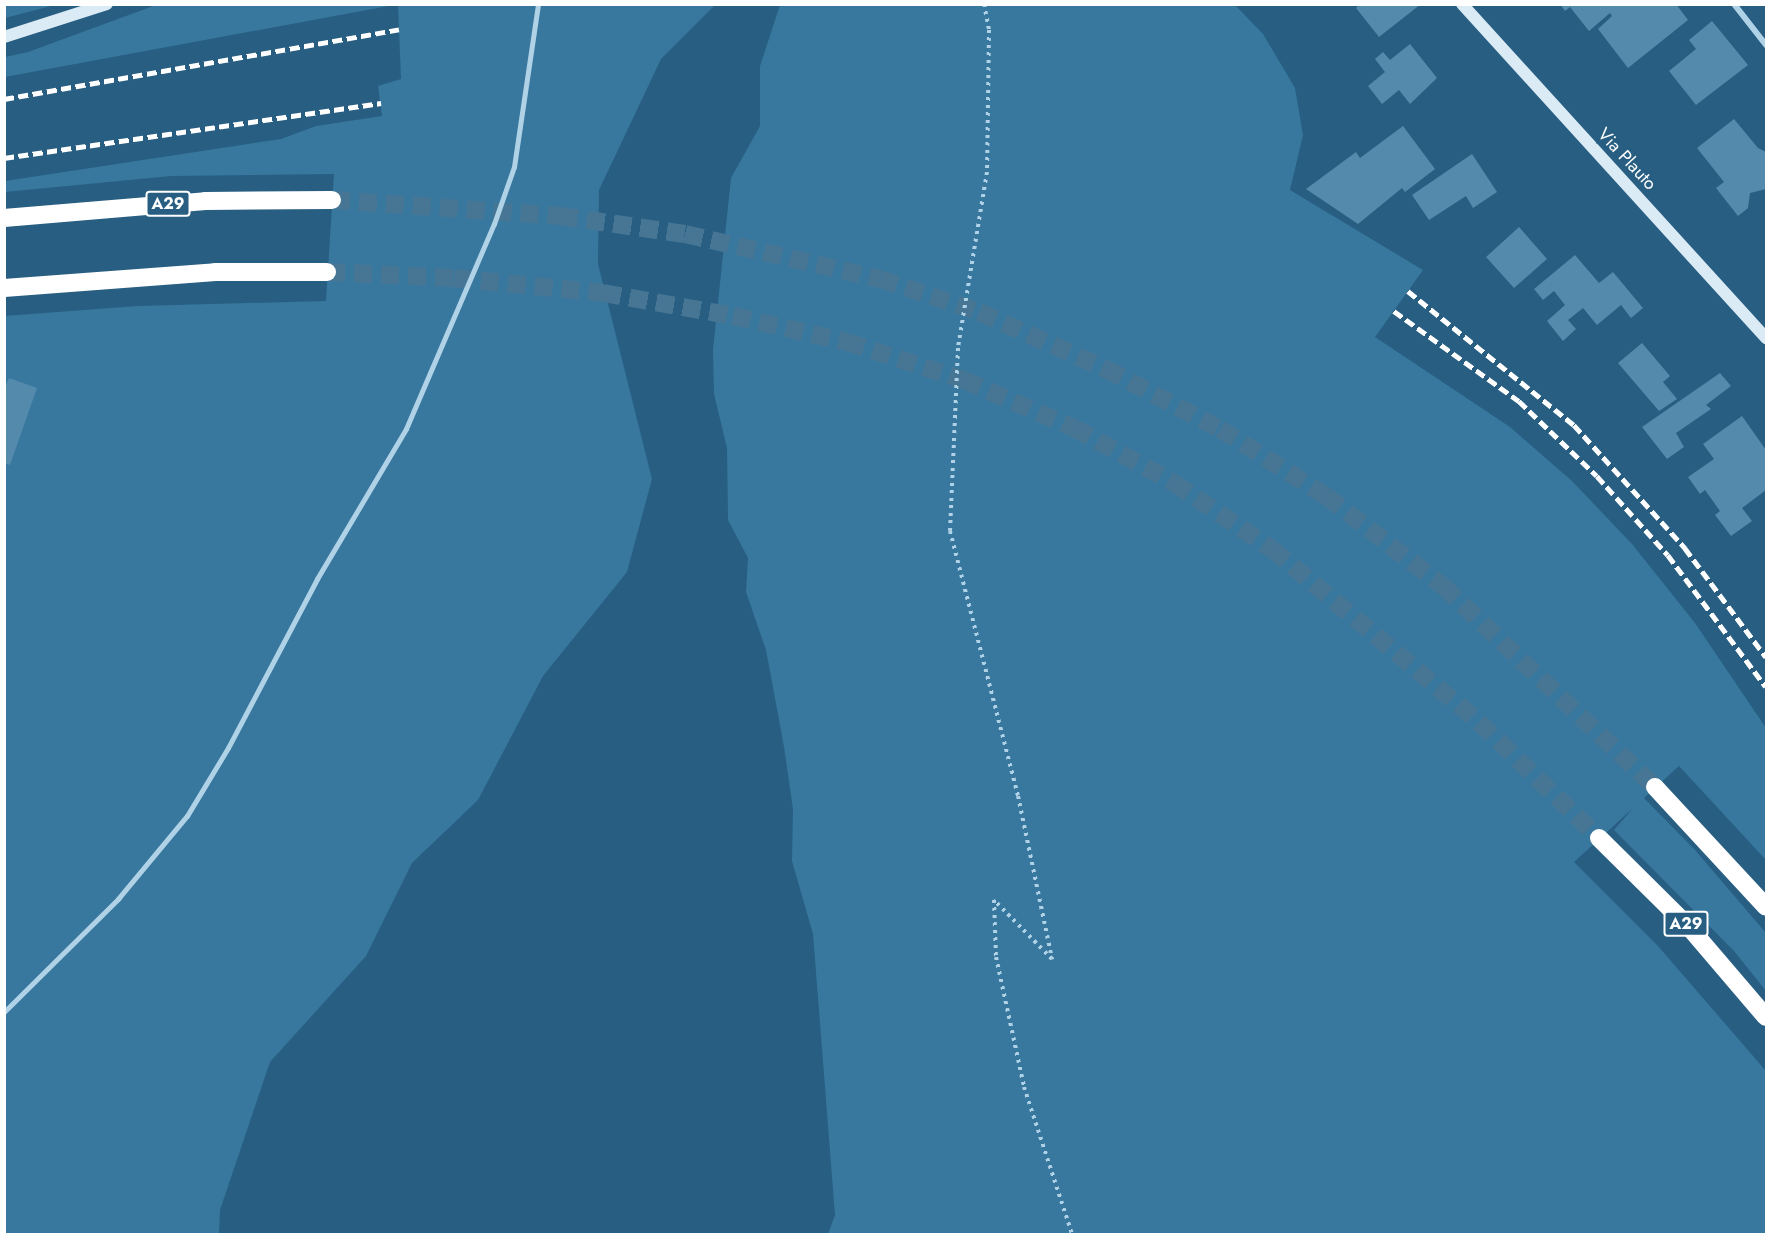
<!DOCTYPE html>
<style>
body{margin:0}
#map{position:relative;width:1771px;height:1239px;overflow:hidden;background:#275e82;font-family:Jost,sans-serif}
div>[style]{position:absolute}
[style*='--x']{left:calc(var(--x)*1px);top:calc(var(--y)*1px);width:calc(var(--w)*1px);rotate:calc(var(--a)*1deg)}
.green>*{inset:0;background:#38779e}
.building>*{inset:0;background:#548aac}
.motorway-tunnel>*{height:18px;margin-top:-9px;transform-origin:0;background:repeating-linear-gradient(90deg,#477695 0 18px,transparent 0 27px)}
.path>*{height:4px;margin-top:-2px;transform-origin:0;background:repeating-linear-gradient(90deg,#b0d2e7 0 3px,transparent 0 7.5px)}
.service>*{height:4.5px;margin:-2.25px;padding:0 2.25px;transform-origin:2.25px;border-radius:2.25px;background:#b0d2e7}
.minor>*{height:6px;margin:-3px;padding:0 3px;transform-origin:3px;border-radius:3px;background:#b0d2e7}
.secondary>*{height:12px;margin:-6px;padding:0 6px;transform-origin:6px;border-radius:6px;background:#daebf6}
.motorway>*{height:18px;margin:-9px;padding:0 9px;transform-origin:9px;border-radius:9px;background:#fff}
.rail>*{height:4.5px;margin-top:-2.25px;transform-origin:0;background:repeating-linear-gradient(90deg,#fff 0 10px,transparent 0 14.5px)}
span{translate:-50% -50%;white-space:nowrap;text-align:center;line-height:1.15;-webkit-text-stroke:5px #275e82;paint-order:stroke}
.shield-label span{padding:2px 4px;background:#275e82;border:2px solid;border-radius:4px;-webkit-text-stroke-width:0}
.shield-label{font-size:16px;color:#fff;font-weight:700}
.street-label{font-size:18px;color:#fff}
.frame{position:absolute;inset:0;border:6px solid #fff;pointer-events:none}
</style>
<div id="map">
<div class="green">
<i style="clip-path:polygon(5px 4px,55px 4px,55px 5px,5px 18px)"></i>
<i style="clip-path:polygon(156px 5px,156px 4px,394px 5px,5px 77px,5px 57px,28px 52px)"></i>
<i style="clip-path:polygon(398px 5px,715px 5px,661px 59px,599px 190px,598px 264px,652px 479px,627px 572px,543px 676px,478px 800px,412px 863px,366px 956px,270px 1062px,220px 1210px,219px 1234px,5px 1234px,4px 316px,138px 306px,326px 301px,334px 174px,171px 176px,5px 192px,5px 181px,281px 139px,316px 126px,382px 116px,378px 86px,401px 79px)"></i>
<i style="clip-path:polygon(780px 5px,1235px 5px,1263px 34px,1295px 88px,1303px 135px,1290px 190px,1423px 270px,1375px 337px,1510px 427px,1572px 481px,1632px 544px,1695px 623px,1766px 728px,1766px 860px,1679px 766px,1644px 798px,1695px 850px,1766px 933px,1766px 991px,1734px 951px,1614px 830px,1633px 808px,1574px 862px,1658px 946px,1766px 1071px,1766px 1234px,828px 1234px,835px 1215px,813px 934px,792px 861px,793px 809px,784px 747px,766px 650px,746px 592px,748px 558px,728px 520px,727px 448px,714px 394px,713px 350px,731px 178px,760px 126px,760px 66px)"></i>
</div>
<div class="building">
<i style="clip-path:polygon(1360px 4px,1421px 4px,1379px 37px,1356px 8px)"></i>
<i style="clip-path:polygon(1560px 4px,1676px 4px,1688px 20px,1628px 68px,1598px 29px,1612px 16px,1610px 13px,1589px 31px,1570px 7px,1565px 11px)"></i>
<i style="clip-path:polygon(1712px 21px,1748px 65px,1696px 105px,1669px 71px,1696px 49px,1689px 40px)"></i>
<i style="clip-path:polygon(1410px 44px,1437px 78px,1410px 104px,1399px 90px,1382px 104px,1368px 86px,1385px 72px,1375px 59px,1383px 52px,1390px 60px)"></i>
<i style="clip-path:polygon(1734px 119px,1758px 148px,1766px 152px,1766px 189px,1750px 193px,1748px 208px,1738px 216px,1716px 188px,1724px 182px,1697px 148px)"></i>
<i style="clip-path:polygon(1403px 126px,1435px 169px,1405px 192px,1402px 188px,1358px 224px,1306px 189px,1356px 152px,1360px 158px)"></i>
<i style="clip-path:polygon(1472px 154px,1497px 192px,1473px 208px,1466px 196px,1429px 220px,1412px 195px)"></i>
<i style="clip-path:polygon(1519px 227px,1547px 259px,1514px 288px,1486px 257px)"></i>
<i style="clip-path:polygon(1575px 255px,1599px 283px,1613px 272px,1643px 308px,1631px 318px,1621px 305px,1597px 325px,1583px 308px,1568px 320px,1576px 329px,1563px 341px,1547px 321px,1565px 305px,1554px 291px,1543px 300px,1534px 289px)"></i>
<i style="clip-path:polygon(1642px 343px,1670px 376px,1663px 382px,1677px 399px,1659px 411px,1618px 363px)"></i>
<i style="clip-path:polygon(1720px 373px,1731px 386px,1706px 405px,1711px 409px,1676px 433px,1684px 447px,1667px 459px,1642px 427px)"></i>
<i style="clip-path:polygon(9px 378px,37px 388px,10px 465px,4px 463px,4px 390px)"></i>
<i style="clip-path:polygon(1742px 416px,1766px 450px,1766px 490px,1742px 508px,1752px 521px,1731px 536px,1715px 515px,1720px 511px,1705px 490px,1700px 494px,1688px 477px,1714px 459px,1703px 444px)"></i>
</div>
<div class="motorway-tunnel">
<i style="--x:332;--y:200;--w:229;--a:4"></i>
<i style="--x:560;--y:216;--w:126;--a:8.2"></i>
<i style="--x:685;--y:234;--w:200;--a:13"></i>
<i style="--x:880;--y:279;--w:104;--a:18.4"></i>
<i style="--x:979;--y:312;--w:139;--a:24.2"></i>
<i style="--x:1106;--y:369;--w:129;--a:27.8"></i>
<i style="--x:1220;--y:429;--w:125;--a:32.3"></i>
<i style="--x:1326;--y:496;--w:148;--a:37.6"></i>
<i style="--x:1443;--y:586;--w:292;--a:43.5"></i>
<i style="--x:327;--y:272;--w:127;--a:2.7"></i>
<i style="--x:454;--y:278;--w:150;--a:5.7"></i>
<i style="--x:603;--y:293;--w:132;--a:10"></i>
<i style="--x:733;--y:316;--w:117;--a:12.8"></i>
<i style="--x:847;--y:342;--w:123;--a:18"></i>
<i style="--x:964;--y:380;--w:120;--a:23.6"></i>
<i style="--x:1074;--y:428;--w:114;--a:28.8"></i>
<i style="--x:1174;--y:483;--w:118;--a:34"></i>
<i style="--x:1272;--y:549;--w:270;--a:39.9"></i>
<i style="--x:1479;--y:722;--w:167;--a:44"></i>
</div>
<div class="path">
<i style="--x:984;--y:4;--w:26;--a:79"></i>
<i style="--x:989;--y:30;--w:142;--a:90.8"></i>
<i style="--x:987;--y:172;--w:178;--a:99.4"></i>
<i style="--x:958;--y:348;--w:183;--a:92.5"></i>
<i style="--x:950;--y:531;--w:274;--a:75.6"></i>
<i style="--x:1018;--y:796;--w:167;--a:78.2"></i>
<i style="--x:1052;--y:959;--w:83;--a:-134.5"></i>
<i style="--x:994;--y:900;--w:57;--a:88"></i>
<i style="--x:996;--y:957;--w:133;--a:77.8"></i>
<i style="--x:1024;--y:1087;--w:155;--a:71.9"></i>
</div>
<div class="service">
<i style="--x:4;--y:1012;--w:161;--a:-44.7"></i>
<i style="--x:118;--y:899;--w:108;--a:-50.3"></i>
<i style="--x:187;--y:816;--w:79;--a:-58.9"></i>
<i style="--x:228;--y:748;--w:191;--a:-62.2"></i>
<i style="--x:317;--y:579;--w:174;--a:-59.3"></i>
<i style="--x:406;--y:429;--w:223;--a:-66.8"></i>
<i style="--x:494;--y:224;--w:60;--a:-70.7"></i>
<i style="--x:514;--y:167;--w:165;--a:-81.6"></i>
</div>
<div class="minor">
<i style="--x:1734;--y:4;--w:52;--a:52"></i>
</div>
<div class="secondary">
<i style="--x:1462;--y:4;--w:452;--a:47.7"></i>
<i style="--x:4;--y:37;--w:108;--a:-17.8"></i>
</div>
<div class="motorway">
<i style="--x:4;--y:218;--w:202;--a:-4.8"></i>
<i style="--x:205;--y:201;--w:127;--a:-0.5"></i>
<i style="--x:4;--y:288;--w:212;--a:-4.3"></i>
<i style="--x:215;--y:272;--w:112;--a:0"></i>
<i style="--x:1655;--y:787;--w:163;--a:47.2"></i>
<i style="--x:1599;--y:838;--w:127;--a:44.7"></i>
<i style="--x:1689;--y:927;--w:118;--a:49.5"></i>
</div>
<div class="rail">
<i style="--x:4;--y:99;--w:401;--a:-10"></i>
<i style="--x:4;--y:158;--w:381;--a:-8.3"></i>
<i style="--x:1408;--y:291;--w:213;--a:38.9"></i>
<i style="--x:1574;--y:425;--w:166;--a:47.9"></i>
<i style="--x:1685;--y:548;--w:136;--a:53.4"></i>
<i style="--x:1394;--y:311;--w:154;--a:35.8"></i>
<i style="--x:1519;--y:401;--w:108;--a:43.9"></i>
<i style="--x:1597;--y:476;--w:106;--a:48.1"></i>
<i style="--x:1668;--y:555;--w:164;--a:53.4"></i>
</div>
<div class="shield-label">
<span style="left:168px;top:204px">A29</span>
<span style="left:1686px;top:924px">A29</span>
</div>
<div class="street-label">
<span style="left:1627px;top:159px;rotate:47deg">Via Plauto</span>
</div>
<div class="frame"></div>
</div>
